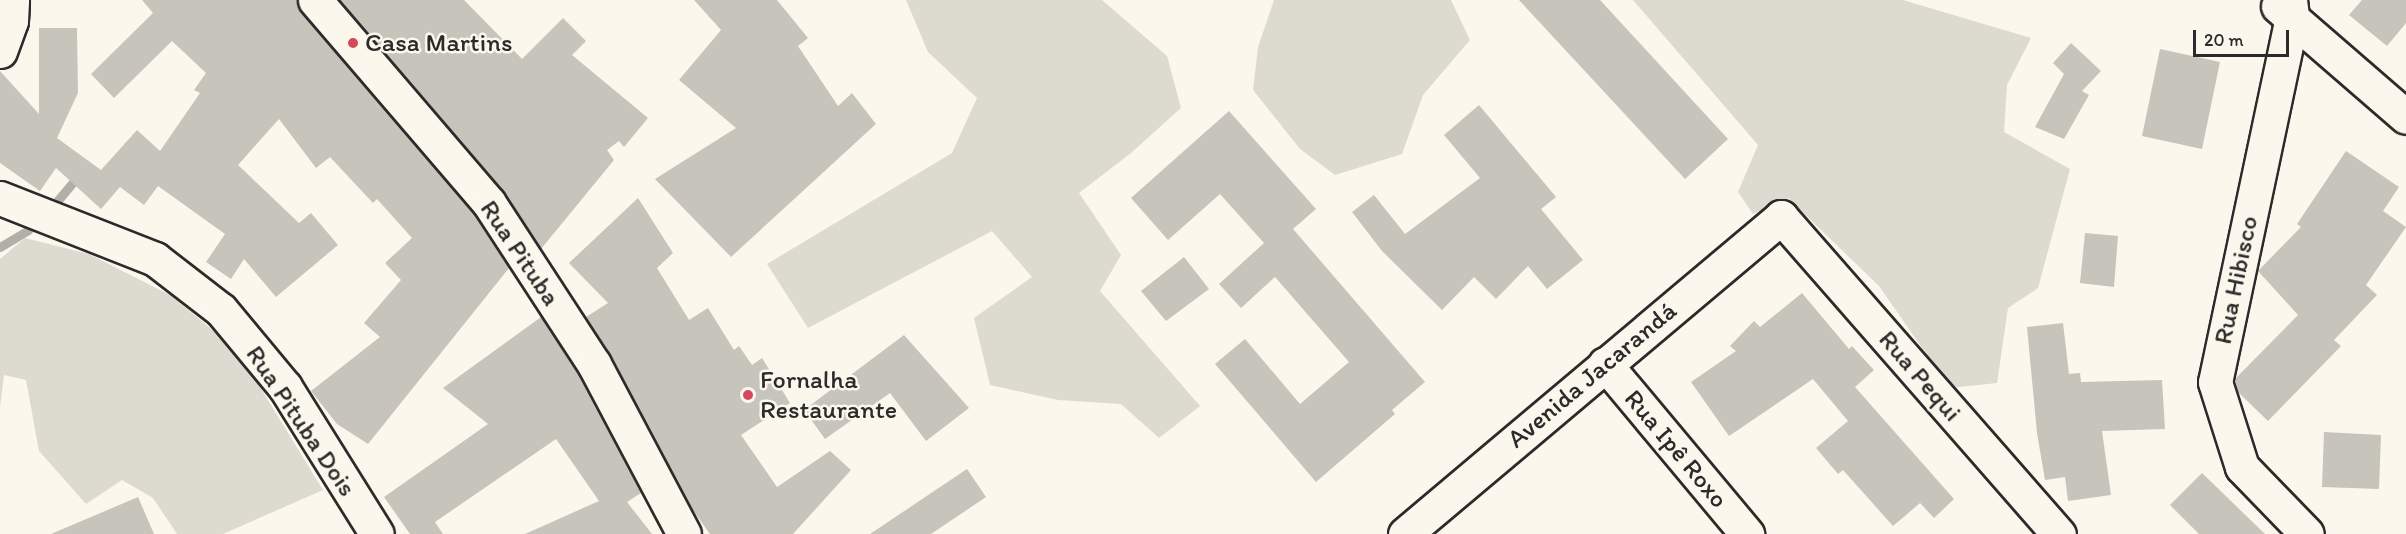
<!DOCTYPE html>
<meta charset="utf-8">
<style>
body{margin:0}
#map{position:relative;width:2406px;height:534px;overflow:hidden;background:#fbf7ec;font-family:Itim,sans-serif}
div>[style]{position:absolute}
[style*='--x']{left:calc(var(--x)*1px);top:calc(var(--y)*1px);width:calc(var(--w)*1px);rotate:calc(var(--a)*1deg)}
.green>*{inset:0;background:#dddad0}
.stream>*{height:9px;margin:-4.5px;padding:0 4.5px;transform-origin:4.5px;border-radius:4.5px;background:#b1afa7}
.building>*{inset:0;background:#c7c4bc}
.roads{filter:drop-shadow(2px 0 #2b2b2b) drop-shadow(-2px 0 #2b2b2b) drop-shadow(0 2px #2b2b2b) drop-shadow(0 -2px #2b2b2b)}
.minor>*{height:33px;margin:-16.5px;padding:0 16.5px;transform-origin:16.5px;border-radius:16.5px;background:#fbf7ec}
.dots>*{width:16px;height:16px;translate:-50% -50%;box-sizing:border-box;border:3px solid #fbf7ec;border-radius:50%}
span{translate:-50% -50%;white-space:nowrap;text-align:center;line-height:1.15;-webkit-text-stroke:5px #fbf7ec;paint-order:stroke}
.poi-label{font-size:26px;color:#2b2b2b}
.left{translate:0 -50%;text-align:left}
.street-label{font-size:26px;color:#2b2b2b}
.scale{position:absolute;left:2193px;top:30px;width:96px;height:27px;box-sizing:border-box;border:3px solid #2b2b2b;border-top:0;padding-left:8px;font-size:18px;line-height:21px;white-space:nowrap;color:#2b2b2b;-webkit-text-stroke:4px #fbf7ec;paint-order:stroke}
</style>
<div id="map">
<div class="green">
<i style="clip-path:polygon(906px 0,1102px 0,1167px 56px,1181px 108px,1131px 153px,1079px 193px,1121px 255px,1100px 291px,1200px 406px,1159px 438px,1121px 404px,1058px 400px,990px 385px,974px 318px,1032px 277px,992px 231px,808px 328px,767px 264px,952px 153px,977px 98px,928px 52px)"></i>
<i style="clip-path:polygon(1274px 0,1451px 0,1470px 40px,1423px 95px,1402px 154px,1335px 175px,1300px 149px,1253px 90px,1258px 47px)"></i>
<i style="clip-path:polygon(1633px 0,1903px 0,2031px 38px,2007px 85px,2004px 132px,2070px 169px,2038px 288px,2008px 308px,1997px 383px,1950px 388px,1879px 286px,1788px 198px,1753px 214px,1738px 192px,1758px 145px)"></i>
<i style="clip-path:polygon(25px 238px,89px 254px,170px 295px,209px 327px,244px 361px,323px 490px,223px 534px,177px 534px,153px 498px,122px 480px,86px 504px,39px 451px,26px 380px,4px 375px,0 407px,0 259px)"></i>
</div>
<div class="stream">
<i style="--x:58;--y:200;--w:25;--a:-50"></i>
<i style="--x:0;--y:247;--w:33;--a:-31"></i>
</div>
<div class="building">
<i style="clip-path:polygon(142px 0,297px 0,301px 12px,474px 214px,509px 268px,368px 444px,337px 424px,311px 391px,380px 337px,364px 323px,401px 280px,385px 263px,412px 238px,377px 199px,373px 203px,330px 157px,316px 168px,279px 119px,238px 165px,299px 223px,311px 213px,338px 245px,276px 297px,244px 259px,231px 279px,206px 262px,225px 234px,158px 186px,144px 205px,120px 187px,101px 209px,56px 168px,40px 191px,0 163px,0 71px,39px 114px,39px 28px,77px 28px,78px 93px,57px 138px,101px 170px,137px 130px,160px 151px,200px 93px,194px 90px,206px 73px,172px 41px,114px 98px,91px 74px,153px 13px)"></i>
<i style="clip-path:polygon(340px 0,464px 0,522px 59px,563px 18px,586px 41px,572px 55px,648px 118px,624px 147px,619px 141px,607px 150px,614px 160px,541px 249px,503px 191px)"></i>
<i style="clip-path:polygon(694px 0,777px 0,808px 38px,798px 46px,838px 106px,852px 93px,876px 124px,731px 257px,655px 179px,736px 128px,679px 80px,721px 30px)"></i>
<i style="clip-path:polygon(1519px 0,1600px 0,1728px 139px,1685px 179px)"></i>
<i style="clip-path:polygon(2362px 0,2406px 0,2406px 23px,2387px 46px,2349px 15px)"></i>
<i style="clip-path:polygon(2071px 43px,2101px 71px,2082px 91px,2089px 95px,2064px 139px,2035px 127px,2064px 74px,2053px 63px)"></i>
<i style="clip-path:polygon(2160px 49px,2220px 62px,2202px 149px,2142px 136px)"></i>
<i style="clip-path:polygon(1479px 105px,1556px 197px,1541px 209px,1583px 260px,1547px 289px,1528px 266px,1496px 299px,1474px 277px,1442px 310px,1382px 251px,1352px 212px,1374px 195px,1405px 234px,1480px 178px,1444px 135px)"></i>
<i style="clip-path:polygon(1229px 111px,1316px 209px,1293px 229px,1425px 382px,1392px 410px,1395px 414px,1316px 482px,1215px 364px,1245px 339px,1300px 404px,1349px 362px,1275px 277px,1241px 308px,1219px 284px,1264px 243px,1220px 194px,1168px 240px,1131px 198px)"></i>
<i style="clip-path:polygon(2346px 151px,2399px 187px,2383px 211px,2406px 227px,2366px 285px,2377px 295px,2334px 340px,2341px 346px,2268px 421px,2238px 392px,2235px 379px,2298px 315px,2258px 271px,2301px 227px,2297px 224px)"></i>
<i style="clip-path:polygon(638px 198px,673px 253px,657px 268px,689px 320px,708px 308px,734px 350px,739px 346px,752px 365px,762px 358px,790px 403px,741px 435px,777px 487px,830px 451px,851px 470px,793px 534px,710px 534px,690px 506px,611px 355px,586px 317px,608px 303px,569px 263px)"></i>
<i style="clip-path:polygon(2085px 233px,2118px 236px,2114px 287px,2080px 283px)"></i>
<i style="clip-path:polygon(1184px 257px,1209px 289px,1166px 321px,1141px 291px)"></i>
<i style="clip-path:polygon(1802px 293px,1849px 349px,1852px 346px,1874px 370px,1855px 387px,1954px 499px,1934px 518px,1920px 503px,1893px 526px,1843px 470px,1838px 474px,1816px 448px,1848px 421px,1813px 379px,1729px 436px,1691px 382px,1736px 351px,1730px 346px,1754px 321px,1760px 327px)"></i>
<i style="clip-path:polygon(541px 317px,578px 374px,641px 493px,627px 502px,652px 534px,525px 534px,599px 501px,556px 439px,435px 522px,443px 534px,410px 534px,384px 497px,488px 424px,443px 388px)"></i>
<i style="clip-path:polygon(2063px 323px,2069px 374px,2080px 373px,2081px 382px,2162px 380px,2165px 429px,2102px 431px,2111px 495px,2068px 501px,2065px 477px,2045px 480px,2037px 433px,2027px 327px)"></i>
<i style="clip-path:polygon(904px 335px,969px 408px,926px 441px,890px 393px,825px 439px,804px 410px)"></i>
<i style="clip-path:polygon(2324px 432px,2381px 435px,2379px 489px,2322px 487px)"></i>
<i style="clip-path:polygon(967px 469px,986px 497px,931px 534px,870px 534px)"></i>
<i style="clip-path:polygon(2202px 473px,2265px 534px,2199px 534px,2170px 505px)"></i>
<i style="clip-path:polygon(138px 497px,154px 534px,51px 534px)"></i>
</div>
<div class="roads">
<div class="minor">
<i style="--x:315;--y:0;--w:267;--a:49.4"></i>
<i style="--x:489;--y:203;--w:192;--a:56.9"></i>
<i style="--x:594;--y:364;--w:192;--a:62.1"></i>
<i style="--x:2290;--y:0;--w:17;--a:83"></i>
<i style="--x:2292;--y:17;--w:373;--a:101.9"></i>
<i style="--x:2215;--y:382;--w:89;--a:72.4"></i>
<i style="--x:2242;--y:467;--w:93;--a:45.9"></i>
<i style="--x:2278;--y:6;--w:169;--a:40.9"></i>
<i style="--x:0;--y:51;--w:32;--a:-70"></i>
<i style="--x:11;--y:21;--w:21;--a:-87"></i>
<i style="--x:0;--y:198;--w:167;--a:21.5"></i>
<i style="--x:155;--y:259;--w:83;--a:37.7"></i>
<i style="--x:221;--y:310;--w:100;--a:50.3"></i>
<i style="--x:285;--y:387;--w:173;--a:58"></i>
<i style="--x:1605;--y:364;--w:222;--a:50.1"></i>
<i style="--x:1405;--y:534;--w:492;--a:-40.1"></i>
<i style="--x:1781;--y:217;--w:422;--a:48.8"></i>
</div>
</div>
<div class="dots">
<i style="left:353px;top:43px;background:#d1495b"></i>
<i style="left:748px;top:395px;background:#d1495b"></i>
</div>
<div class="poi-label">
<span class="left" style="left:365px;top:43px">Casa Martins</span>
<span class="left" style="left:760px;top:395px">Fornalha<br>Restaurante</span>
</div>
<div class="street-label">
<span style="left:520px;top:253px;rotate:56deg">Rua Pituba</span>
<span style="left:2236px;top:280px;rotate:-78deg">Rua Hibisco</span>
<span style="left:1592px;top:375px;rotate:-40deg">Avenida Jacarandá</span>
<span style="left:1920px;top:376px;rotate:49deg">Rua Pequi</span>
<span style="left:301px;top:421px;rotate:56deg">Rua Pituba Dois</span>
<span style="left:1676px;top:449px;rotate:50deg">Rua Ipê Roxo</span>
</div>
<div class="scale">20 m</div>
</div>
